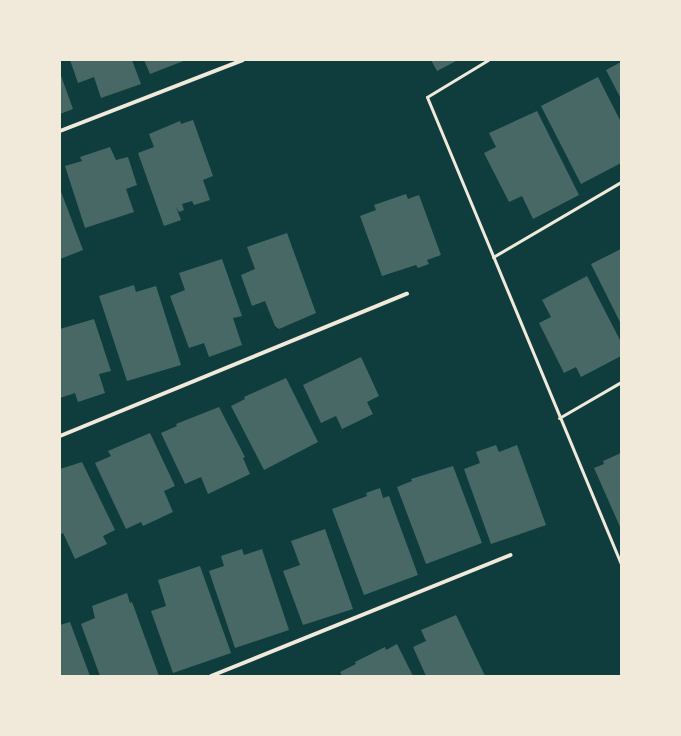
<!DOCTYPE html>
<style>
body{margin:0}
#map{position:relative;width:681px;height:736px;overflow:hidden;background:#0f3d3e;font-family:Poppins,sans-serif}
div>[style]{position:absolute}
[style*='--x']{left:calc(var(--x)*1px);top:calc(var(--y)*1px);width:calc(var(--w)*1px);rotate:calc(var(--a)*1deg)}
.building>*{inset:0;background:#486865}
.service>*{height:3px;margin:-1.5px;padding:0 1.5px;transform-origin:1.5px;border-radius:1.5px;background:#f1e9da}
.minor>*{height:4px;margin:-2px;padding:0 2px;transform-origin:2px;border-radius:2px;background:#f1e9da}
span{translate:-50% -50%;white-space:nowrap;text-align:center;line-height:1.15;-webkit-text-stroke:4px #f1e9da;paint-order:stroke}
.frame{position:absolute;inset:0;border:61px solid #f1e9da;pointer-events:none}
</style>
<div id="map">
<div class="building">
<i style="clip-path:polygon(70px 60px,132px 60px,141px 84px,101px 98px,94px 77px,78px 83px)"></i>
<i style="clip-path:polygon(144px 60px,186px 60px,150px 74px)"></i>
<i style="clip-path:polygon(431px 60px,458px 60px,437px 71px)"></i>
<i style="clip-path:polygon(621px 62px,621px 99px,606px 70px)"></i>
<i style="clip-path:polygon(60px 73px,73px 109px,60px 114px)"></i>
<i style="clip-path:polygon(598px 77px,621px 122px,621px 163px,581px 184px,541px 106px)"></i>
<i style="clip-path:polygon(537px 111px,579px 195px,533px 219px,522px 196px,509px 202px,484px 153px,496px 147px,489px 133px)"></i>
<i style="clip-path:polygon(193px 120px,213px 176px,203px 180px,210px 200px,194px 205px,192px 201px,182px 204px,184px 210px,179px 212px,176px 207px,181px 220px,164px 226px,138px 153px,154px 147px,149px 134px,180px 121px,181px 124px)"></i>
<i style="clip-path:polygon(110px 147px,116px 160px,128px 157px,137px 185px,126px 189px,134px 212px,85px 228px,65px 166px,82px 161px,80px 157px)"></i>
<i style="clip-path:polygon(60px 189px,83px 250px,60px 259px)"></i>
<i style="clip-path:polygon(406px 194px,408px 199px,419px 195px,441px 255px,427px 260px,429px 264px,418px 268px,416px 265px,382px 276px,360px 216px,376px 210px,374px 205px)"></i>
<i style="clip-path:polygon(287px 233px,316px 313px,279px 329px,275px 326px,265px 301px,252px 306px,241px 275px,255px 269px,247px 247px)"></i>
<i style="clip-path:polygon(621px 249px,621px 324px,591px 264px)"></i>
<i style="clip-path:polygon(222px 259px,242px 316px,233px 318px,242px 345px,209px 357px,204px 343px,189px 348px,170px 296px,185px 290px,179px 273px)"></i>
<i style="clip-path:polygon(587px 276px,621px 342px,621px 356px,581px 377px,576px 367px,564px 373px,539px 323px,551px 317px,542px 300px)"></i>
<i style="clip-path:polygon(134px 285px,136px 292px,156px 286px,181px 365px,127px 381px,99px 296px)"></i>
<i style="clip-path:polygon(94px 319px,111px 371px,99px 374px,105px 393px,78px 402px,75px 393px,60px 398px,60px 329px)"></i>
<i style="clip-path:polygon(361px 357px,379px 396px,367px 402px,373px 414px,342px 429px,336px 416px,321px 423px,303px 385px)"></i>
<i style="clip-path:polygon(286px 378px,318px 442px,264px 470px,231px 406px,245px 399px,244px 397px)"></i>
<i style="clip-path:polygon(219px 407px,245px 457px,243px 458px,250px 474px,208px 494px,201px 477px,185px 484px,161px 433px,177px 426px,176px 424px)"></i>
<i style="clip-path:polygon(150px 433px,175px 486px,164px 491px,173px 512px,143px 526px,141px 522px,126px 529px,95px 463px,111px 456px,108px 451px)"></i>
<i style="clip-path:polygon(496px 445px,499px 452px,517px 445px,546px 525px,491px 544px,464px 469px,480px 463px,476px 452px)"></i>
<i style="clip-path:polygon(621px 453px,621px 529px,594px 468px,604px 464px,603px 461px)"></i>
<i style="clip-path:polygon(82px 462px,115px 530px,103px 536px,107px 544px,75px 559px,63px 533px,60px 535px,60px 469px)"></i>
<i style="clip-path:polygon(453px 466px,482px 543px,426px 564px,397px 487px,412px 481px,411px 479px)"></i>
<i style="clip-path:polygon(380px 488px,383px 498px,389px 496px,418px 575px,364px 595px,332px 509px,367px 496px,366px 493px)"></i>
<i style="clip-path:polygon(325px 529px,353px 609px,303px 625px,283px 571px,300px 565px,291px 541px)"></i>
<i style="clip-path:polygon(242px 549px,244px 555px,262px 549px,289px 630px,235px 648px,209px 571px,224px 566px,221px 556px)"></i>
<i style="clip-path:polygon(200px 566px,231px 653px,173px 673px,151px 611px,166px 606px,158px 580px)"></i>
<i style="clip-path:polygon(127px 593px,130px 603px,132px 602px,159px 676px,100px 676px,81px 624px,95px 618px,92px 606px)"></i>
<i style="clip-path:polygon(456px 615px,485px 676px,426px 676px,413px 647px,426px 641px,421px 630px)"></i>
<i style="clip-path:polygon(70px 622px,90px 676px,60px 676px,60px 625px)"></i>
<i style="clip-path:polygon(397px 644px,413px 676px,342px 676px,340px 672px,356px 664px,355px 662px,385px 647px,386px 650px)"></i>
</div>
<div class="service">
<i style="--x:488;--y:60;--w:71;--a:148.8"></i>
<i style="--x:427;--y:97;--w:506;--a:67.44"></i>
<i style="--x:493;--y:257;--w:148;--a:-30.4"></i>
<i style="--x:559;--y:418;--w:72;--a:-30.1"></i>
</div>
<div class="minor">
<i style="--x:60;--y:131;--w:196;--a:-21.2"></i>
<i style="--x:60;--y:436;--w:375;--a:-22.3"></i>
<i style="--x:211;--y:676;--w:323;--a:-22"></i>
</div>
<div class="frame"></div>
</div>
